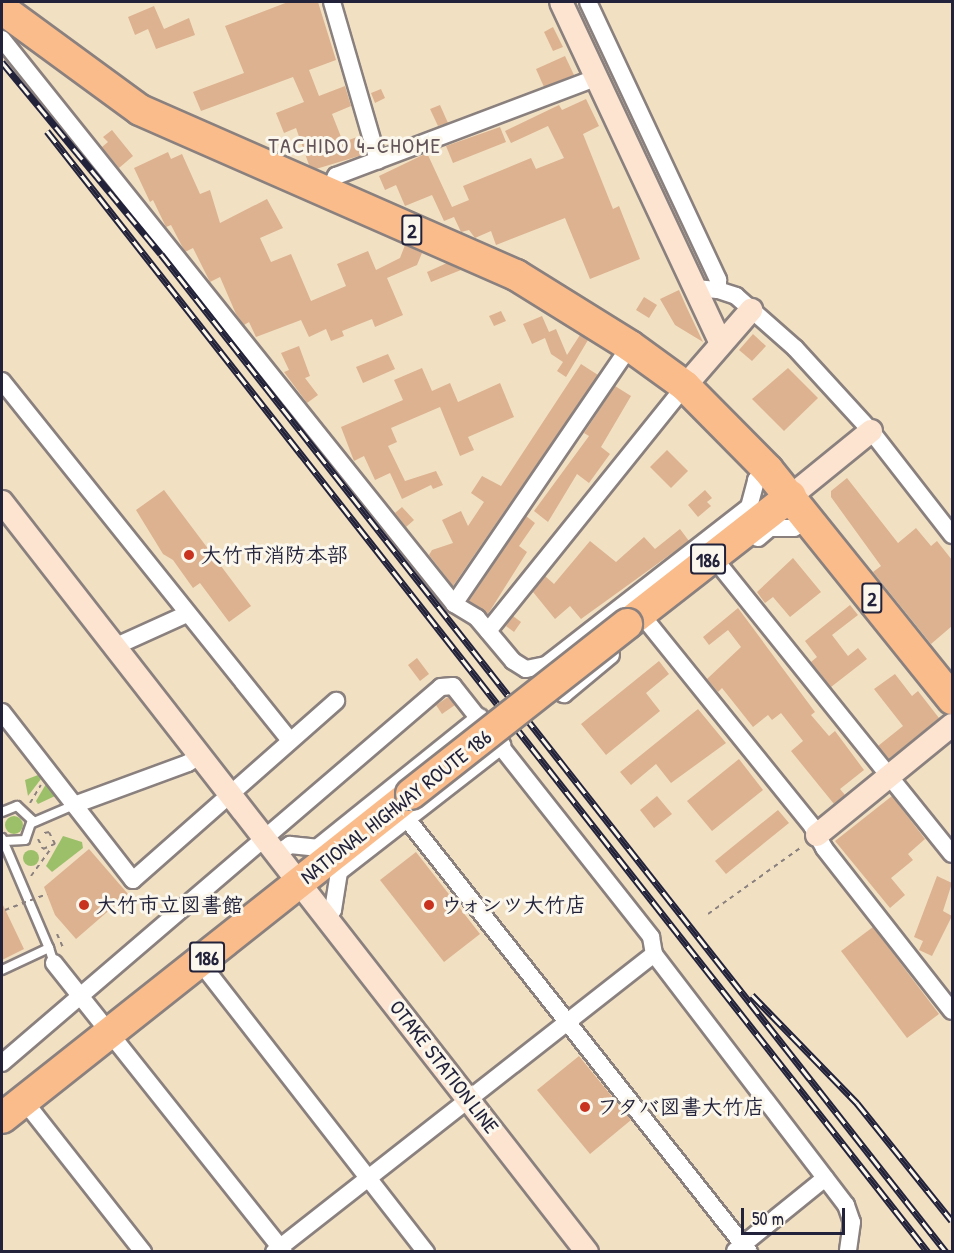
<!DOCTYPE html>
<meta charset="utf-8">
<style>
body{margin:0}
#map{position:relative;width:954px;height:1253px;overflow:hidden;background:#f2e0c3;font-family:"Patrick Hand","Klee One",sans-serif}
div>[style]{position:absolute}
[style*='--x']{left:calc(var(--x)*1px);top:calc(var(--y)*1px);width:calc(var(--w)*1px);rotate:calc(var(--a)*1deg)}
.green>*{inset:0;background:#9cc06a}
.round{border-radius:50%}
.building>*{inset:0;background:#dcb290}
.path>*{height:2px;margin-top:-1px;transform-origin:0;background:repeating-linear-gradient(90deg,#8a817f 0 4.5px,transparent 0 9px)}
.roads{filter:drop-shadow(2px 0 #8a817f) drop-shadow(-2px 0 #8a817f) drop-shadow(0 2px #8a817f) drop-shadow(0 -2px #8a817f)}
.lane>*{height:8px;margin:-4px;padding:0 4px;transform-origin:4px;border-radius:4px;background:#fff}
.street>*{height:16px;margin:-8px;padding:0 8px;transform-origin:8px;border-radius:8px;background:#fff}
.secondary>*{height:22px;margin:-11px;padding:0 11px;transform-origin:11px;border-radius:11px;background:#fde4d1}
.highway>*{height:30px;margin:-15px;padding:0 15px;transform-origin:15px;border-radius:15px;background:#fabc8b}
.rail>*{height:7px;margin-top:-3.5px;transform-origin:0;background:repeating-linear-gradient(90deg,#fbf7ec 0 14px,#22223b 0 28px);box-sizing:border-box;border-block:2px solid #22223b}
.path-bridge>*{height:2px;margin-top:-1px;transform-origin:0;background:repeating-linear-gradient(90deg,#8a817f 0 4.5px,transparent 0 9px)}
.bridges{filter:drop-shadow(2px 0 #8a817f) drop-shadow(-2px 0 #8a817f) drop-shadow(0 2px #8a817f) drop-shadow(0 -2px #8a817f)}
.highway-bridge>*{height:30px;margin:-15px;padding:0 15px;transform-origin:15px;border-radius:15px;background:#fabc8b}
.dots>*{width:16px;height:16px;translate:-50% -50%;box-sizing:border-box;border:3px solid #fbf7ec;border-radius:50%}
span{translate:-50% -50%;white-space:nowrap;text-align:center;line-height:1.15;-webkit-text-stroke:6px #fbf7ec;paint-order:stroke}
.shield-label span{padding:2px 4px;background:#fbf7ec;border:2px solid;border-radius:4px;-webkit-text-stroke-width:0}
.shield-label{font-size:20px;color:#22223b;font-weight:700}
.poi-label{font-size:21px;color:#22223b;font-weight:700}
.left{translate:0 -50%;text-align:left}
.street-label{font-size:21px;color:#22223b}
.neighbourhood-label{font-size:22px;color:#635459;letter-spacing:1.5px}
.frame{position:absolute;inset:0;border:3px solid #22223b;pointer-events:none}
.scale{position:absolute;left:741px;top:1208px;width:104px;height:27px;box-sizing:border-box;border:3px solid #22223b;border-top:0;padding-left:8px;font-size:18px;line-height:21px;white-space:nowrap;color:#22223b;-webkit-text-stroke:4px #fbf7ec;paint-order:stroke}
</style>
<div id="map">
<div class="green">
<i style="clip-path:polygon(38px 775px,41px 779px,28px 796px,25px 780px)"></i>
<i style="clip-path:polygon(46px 784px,55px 796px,38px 804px,36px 801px)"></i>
<i class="round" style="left:5px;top:816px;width:18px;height:18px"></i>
<i style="clip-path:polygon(63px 836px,82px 842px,83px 848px,52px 872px,46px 866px)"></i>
<i class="round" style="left:23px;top:850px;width:16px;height:16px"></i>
</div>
<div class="building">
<i style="clip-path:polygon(288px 2px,318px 2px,336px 60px,309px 70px,319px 96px,345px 86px,351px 106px,332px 114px,343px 142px,360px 136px,362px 155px,316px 169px,309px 165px,296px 128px,284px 133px,276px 113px,304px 102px,293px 77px,201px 111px,193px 92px,244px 73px,225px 26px)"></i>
<i style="clip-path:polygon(154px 6px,164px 29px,189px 18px,195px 35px,156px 49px,148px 29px,135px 35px,128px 17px)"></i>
<i style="clip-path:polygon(553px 27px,563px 47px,553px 51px,544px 32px)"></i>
<i style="clip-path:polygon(565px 56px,574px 75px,544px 87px,536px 69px)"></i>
<i style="clip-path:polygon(381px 89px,385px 98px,375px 103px,371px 93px)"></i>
<i style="clip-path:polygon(586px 99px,599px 126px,583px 134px,613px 209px,619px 206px,640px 259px,590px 279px,565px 218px,496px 245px,491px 231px,475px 238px,469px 230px,461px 232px,454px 217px,444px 221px,432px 195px,405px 206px,396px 185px,385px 190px,379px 176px,427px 153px,452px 207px,469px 200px,463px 186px,531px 158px,536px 169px,564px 158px,548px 126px,511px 143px,505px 131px,559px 105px,562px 110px)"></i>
<i style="clip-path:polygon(440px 105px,448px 123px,438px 126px,430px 109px)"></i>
<i style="clip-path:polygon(500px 127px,506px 142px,453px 163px,446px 146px)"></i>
<i style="clip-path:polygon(112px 130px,133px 156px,119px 168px,102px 147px,108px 142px,103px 137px)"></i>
<i style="clip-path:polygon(168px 152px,171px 159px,182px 154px,200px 194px,210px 190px,220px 223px,267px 199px,283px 228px,260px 238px,271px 262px,291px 254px,311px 301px,346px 286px,337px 264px,368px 251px,376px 270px,400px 258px,405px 245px,422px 253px,417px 265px,387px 278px,403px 315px,375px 327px,372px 319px,342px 331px,344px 336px,331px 341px,326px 329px,309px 337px,301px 320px,256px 337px,249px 322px,244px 325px,236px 314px,220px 277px,210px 282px,193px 248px,185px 252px,171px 225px,166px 227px,153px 200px,150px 202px,134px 168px)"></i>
<i style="clip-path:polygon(447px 263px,461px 270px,431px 282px,427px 272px)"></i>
<i style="clip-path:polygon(679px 290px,686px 306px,703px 342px,675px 325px,660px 299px)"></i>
<i style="clip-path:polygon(644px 297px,657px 305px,649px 318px,636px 310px)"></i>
<i style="clip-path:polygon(501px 311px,506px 321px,494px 326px,489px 316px)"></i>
<i style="clip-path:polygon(542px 316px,549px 332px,556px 329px,567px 355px,580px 335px,588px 340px,566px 377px,557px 371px,563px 362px,551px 354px,545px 338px,532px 344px,523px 324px)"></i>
<i style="clip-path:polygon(753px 334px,766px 346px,752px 361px,739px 350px)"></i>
<i style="clip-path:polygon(299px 346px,310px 376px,305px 378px,318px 395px,307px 403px,284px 372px,289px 370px,281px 353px)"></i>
<i style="clip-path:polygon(388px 354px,395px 369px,363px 383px,356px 367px)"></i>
<i style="clip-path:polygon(581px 364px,598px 375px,453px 586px,429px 555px,432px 550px,453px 543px,442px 520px,461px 511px,468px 526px,484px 502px,471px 493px,482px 476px,501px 486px)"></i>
<i style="clip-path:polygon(422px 368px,432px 391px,450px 383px,458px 402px,500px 383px,514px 417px,468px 437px,474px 450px,460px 456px,440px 407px,391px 428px,397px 442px,388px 446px,405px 481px,436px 471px,443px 485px,433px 489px,431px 485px,402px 499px,390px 473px,375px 480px,364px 456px,354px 461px,341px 427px,403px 400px,394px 380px)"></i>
<i style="clip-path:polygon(788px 368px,818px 398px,784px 431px,752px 399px)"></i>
<i style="clip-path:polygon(615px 386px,631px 396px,601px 447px,610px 454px,589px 483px,577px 474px,548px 522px,534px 511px,589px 436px,584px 433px)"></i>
<i style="clip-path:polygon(667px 450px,688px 471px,671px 488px,650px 467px)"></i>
<i style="clip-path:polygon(847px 478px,898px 543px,916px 528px,931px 546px,937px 541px,952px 560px,952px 626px,931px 644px,873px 572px,881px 566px,831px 497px,831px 491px)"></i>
<i style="clip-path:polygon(164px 490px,251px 606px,229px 622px,200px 583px,193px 588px,173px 560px,163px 554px,136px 510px)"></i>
<i style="clip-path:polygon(705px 490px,712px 498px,707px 502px,711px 506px,698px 517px,688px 505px)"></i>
<i style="clip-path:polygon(402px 507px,414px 520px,406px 527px,395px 513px)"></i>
<i style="clip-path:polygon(526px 516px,535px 523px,519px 546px,527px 552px,488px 614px,469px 601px)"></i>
<i style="clip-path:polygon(680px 529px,689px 541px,581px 619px,570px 606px,555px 619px,533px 592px,545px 576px,554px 584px,590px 541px,616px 562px,644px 537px,655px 549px)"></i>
<i style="clip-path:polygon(793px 558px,821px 592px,790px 617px,773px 597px,765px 603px,757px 592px)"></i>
<i style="clip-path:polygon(850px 605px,858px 615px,832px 635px,848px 656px,858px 648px,867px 659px,831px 687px,811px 662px,817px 657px,805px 641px)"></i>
<i style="clip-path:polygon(738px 608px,815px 712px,811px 715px,829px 736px,835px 731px,864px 770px,840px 789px,845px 795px,834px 804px,791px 751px,803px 741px,781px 713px,772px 720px,768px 715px,753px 727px,722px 688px,718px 692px,707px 679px,741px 647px,728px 630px,709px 645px,703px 637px)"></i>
<i style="clip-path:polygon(513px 616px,521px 622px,514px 632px,506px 626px)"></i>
<i style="clip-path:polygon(417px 658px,429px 674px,420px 681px,408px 665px)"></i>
<i style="clip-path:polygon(659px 661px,669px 674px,646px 693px,660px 711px,606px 755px,581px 724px)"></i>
<i style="clip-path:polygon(895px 674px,912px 696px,918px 691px,939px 718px,889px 759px,878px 746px,903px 726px,874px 689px)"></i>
<i style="clip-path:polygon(448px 697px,455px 705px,442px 714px,436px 705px)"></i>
<i style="clip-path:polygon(698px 709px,726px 743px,671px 783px,656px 764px,631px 785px,620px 772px)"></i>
<i style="clip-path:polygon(739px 759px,763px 790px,712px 831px,687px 801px)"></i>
<i style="clip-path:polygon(657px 796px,672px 814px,654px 828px,640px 810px)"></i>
<i style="clip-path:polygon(892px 796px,925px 839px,908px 854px,913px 860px,891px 878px,905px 895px,890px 908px,835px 841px)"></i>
<i style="clip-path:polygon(778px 810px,789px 823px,726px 874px,715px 861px)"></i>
<i style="clip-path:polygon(89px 849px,128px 894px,76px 939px,55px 915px,44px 887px)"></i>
<i style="clip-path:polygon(416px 852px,480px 934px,444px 962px,380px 880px)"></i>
<i style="clip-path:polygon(937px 876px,952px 883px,943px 911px,952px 916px,932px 956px,919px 950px,923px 941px,914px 937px)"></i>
<i style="clip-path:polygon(2px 903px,24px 949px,2px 960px)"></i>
<i style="clip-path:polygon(873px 927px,939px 1014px,907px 1038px,841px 951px)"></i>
<i style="clip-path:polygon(579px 1056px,631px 1120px,590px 1154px,537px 1090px)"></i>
</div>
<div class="path">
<i style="--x:30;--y:803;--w:21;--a:-59"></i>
<i style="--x:38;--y:839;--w:11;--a:63"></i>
<i style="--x:43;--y:849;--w:13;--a:-23"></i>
<i style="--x:55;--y:844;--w:13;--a:-117"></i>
<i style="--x:49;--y:832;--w:9;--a:167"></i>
<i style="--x:31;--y:876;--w:36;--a:-54"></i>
<i style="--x:708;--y:914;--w:117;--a:-35.6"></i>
<i style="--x:57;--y:934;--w:17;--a:66"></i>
</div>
<div class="roads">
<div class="lane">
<i style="--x:2;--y:812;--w:16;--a:-22"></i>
<i style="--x:17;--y:806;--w:21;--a:43"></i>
<i style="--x:32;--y:820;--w:21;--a:109"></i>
<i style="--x:25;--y:840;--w:20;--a:177"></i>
<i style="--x:32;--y:823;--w:46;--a:-23.2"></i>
<i style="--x:2;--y:838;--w:120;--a:66.9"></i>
<i style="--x:2;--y:970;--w:52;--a:-25.1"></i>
<i style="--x:49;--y:948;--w:16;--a:72"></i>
</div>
<div class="street">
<i style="--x:332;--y:2;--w:165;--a:73.8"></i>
<i style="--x:588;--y:2;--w:307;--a:64.9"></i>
<i style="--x:718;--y:280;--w:10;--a:90"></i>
<i style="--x:2;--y:39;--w:724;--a:51.34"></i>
<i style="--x:454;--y:604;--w:27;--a:31"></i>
<i style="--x:477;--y:618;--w:56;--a:50.1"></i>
<i style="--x:513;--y:661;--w:15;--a:32"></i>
<i style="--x:526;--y:669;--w:20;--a:-11"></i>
<i style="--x:546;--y:665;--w:257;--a:-37.9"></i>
<i style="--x:749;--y:507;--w:28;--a:-75"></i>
<i style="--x:756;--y:480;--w:16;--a:-40"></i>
<i style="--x:328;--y:193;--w:19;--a:-65"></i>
<i style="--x:336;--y:176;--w:278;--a:-20.7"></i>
<i style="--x:694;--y:288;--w:24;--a:5"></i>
<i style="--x:718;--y:290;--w:19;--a:18"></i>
<i style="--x:736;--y:296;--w:79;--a:41.4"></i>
<i style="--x:795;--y:348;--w:113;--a:47.5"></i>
<i style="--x:871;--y:431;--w:132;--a:52.1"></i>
<i style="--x:2;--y:381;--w:461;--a:51.3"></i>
<i style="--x:758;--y:538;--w:16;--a:-40"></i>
<i style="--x:770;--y:528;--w:24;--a:0"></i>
<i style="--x:794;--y:528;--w:16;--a:-43"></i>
<i style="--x:721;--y:567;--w:368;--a:51.2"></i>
<i style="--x:454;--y:604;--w:312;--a:-55.7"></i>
<i style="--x:649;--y:624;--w:260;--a:51.1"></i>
<i style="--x:812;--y:826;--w:25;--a:61"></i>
<i style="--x:824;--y:848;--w:207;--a:51.9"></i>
<i style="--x:488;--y:631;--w:314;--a:-51.2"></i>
<i style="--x:114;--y:647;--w:80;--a:-24.3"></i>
<i style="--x:543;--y:683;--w:24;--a:28"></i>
<i style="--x:564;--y:694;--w:61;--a:-39.7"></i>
<i style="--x:2;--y:712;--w:213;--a:52.1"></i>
<i style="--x:133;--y:880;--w:271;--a:-41.4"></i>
<i style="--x:74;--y:805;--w:121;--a:-20.2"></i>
<i style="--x:188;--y:763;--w:13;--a:-32"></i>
<i style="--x:407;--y:819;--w:552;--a:51.7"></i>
<i style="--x:277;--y:854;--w:16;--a:-35"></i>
<i style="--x:290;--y:845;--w:27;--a:6"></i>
<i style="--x:317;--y:848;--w:209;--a:-38.8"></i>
<i style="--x:326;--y:917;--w:10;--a:-45"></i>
<i style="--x:333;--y:910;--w:38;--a:-81"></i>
<i style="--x:339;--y:872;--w:207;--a:-37.9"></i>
<i style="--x:200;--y:962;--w:368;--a:52.1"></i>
<i style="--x:54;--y:963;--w:369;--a:51.5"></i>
<i style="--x:2;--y:1063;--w:578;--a:-40.58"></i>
<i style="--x:441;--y:687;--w:12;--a:-5"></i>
<i style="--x:453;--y:686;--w:320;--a:51.7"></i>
<i style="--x:651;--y:937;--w:17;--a:80"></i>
<i style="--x:654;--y:954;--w:316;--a:52.6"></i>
<i style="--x:846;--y:1205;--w:18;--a:71"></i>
<i style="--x:852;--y:1222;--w:30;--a:98"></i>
<i style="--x:25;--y:1102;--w:191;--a:51.8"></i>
<i style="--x:735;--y:1251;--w:116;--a:-39"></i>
<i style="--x:274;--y:1252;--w:483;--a:-38.1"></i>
</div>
<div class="secondary">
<i style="--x:561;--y:2;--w:377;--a:64.9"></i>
<i style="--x:685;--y:386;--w:101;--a:-49"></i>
<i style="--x:791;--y:496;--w:103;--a:-39.1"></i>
<i style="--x:2;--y:502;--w:951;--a:52.05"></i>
<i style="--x:817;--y:835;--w:174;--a:-39.2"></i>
</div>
<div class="highway">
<i style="--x:2;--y:9;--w:171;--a:36.2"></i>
<i style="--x:140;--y:110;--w:411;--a:23.7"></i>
<i style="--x:516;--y:275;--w:134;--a:31.9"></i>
<i style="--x:630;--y:346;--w:68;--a:36"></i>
<i style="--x:685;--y:386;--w:118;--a:45.3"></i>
<i style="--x:768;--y:470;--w:294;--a:51.2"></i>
<i style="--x:627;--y:624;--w:208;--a:-38"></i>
<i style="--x:2;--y:1118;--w:522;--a:-38.39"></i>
</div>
</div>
<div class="rail">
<i style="--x:2;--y:62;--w:249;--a:50.4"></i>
<i style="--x:161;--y:254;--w:1270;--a:51.81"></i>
<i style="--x:47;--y:131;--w:1426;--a:51.84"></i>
<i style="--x:752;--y:995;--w:151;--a:45.8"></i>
<i style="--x:857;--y:1103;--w:151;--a:51.2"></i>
</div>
<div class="path-bridge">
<i style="--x:5;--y:910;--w:45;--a:-20.9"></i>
</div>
<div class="bridges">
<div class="highway-bridge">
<i style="--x:411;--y:794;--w:275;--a:-38.2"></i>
</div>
</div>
<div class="dots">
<i style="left:189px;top:555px;background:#c8321e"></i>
<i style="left:84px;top:905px;background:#c8321e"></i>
<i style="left:429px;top:905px;background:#c8321e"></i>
<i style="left:585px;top:1107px;background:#c8321e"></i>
</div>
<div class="shield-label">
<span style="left:412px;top:230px">2</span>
<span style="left:708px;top:559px">186</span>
<span style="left:872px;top:598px">2</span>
<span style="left:207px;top:957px">186</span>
</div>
<div class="poi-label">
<span class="left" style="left:201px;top:555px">大竹市消防本部</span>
<span class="left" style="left:96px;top:905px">大竹市立図書館</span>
<span class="left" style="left:441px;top:905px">ウォンツ大竹店</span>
<span class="left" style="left:597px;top:1107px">フタバ図書大竹店</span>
</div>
<div class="street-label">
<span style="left:396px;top:807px;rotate:-38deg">NATIONAL HIGHWAY ROUTE 186</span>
<span style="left:444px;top:1067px;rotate:52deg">OTAKE STATION LINE</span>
</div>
<div class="neighbourhood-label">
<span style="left:355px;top:146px">TACHIDO 4-CHOME</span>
</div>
<div class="frame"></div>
<div class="scale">50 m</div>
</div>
